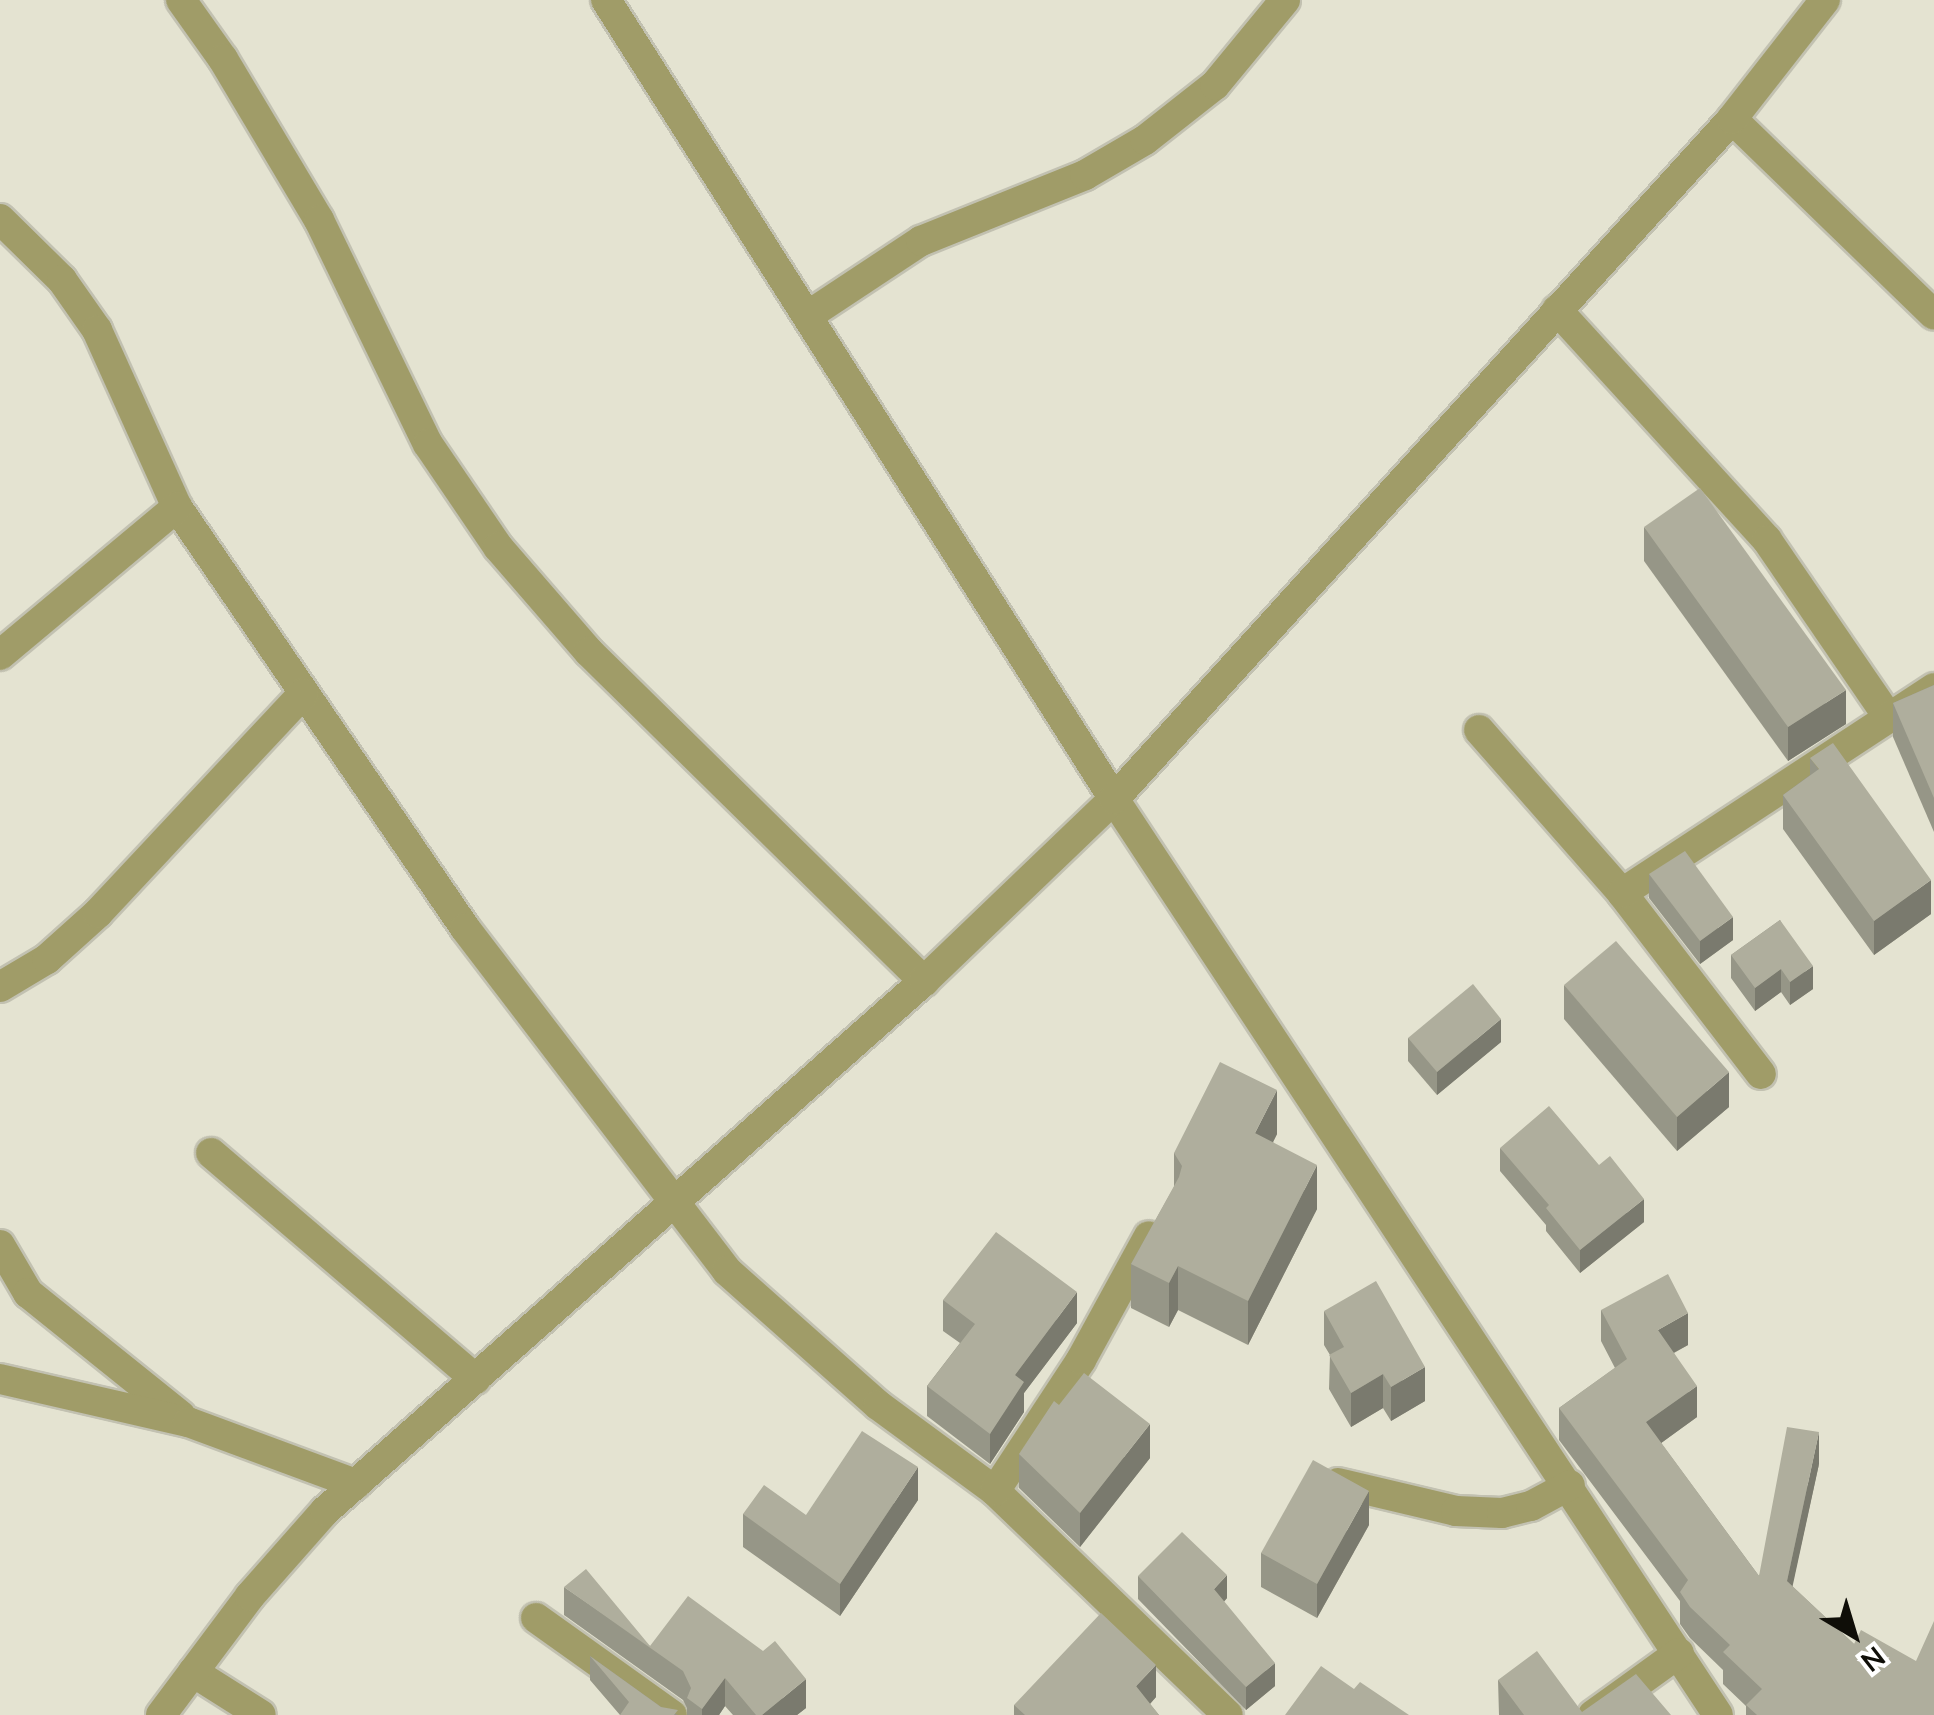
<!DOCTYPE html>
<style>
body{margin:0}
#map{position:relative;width:1934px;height:1715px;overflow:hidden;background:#e4e3d1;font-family:"Nunito Sans",sans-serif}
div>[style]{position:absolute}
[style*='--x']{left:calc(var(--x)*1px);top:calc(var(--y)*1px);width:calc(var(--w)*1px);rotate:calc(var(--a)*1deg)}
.roads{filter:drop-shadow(2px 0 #c2c1b1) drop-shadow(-2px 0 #c2c1b1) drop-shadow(0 2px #c2c1b1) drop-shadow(0 -2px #c2c1b1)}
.minor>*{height:30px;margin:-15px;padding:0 15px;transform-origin:15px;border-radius:15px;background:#a09c68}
.tertiary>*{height:30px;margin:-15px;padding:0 15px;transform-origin:15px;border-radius:15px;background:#a09c68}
.wall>*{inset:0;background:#969687}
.shaded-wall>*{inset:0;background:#7a7a6e}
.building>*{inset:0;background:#afae9d}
span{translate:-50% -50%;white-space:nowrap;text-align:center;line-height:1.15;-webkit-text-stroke:8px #fff;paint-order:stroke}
.north{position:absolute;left:1804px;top:1585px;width:100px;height:100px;-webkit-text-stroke:8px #fff;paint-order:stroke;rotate:142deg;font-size:28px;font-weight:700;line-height:40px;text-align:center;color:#0f0e08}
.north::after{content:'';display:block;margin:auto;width:35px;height:45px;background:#0f0e08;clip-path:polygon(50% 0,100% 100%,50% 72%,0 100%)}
</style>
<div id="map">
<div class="roads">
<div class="minor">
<i style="--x:181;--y:0;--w:72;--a:54.6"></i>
<i style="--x:223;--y:59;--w:187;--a:59.2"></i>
<i style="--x:319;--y:220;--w:249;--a:64.1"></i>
<i style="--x:428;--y:444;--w:125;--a:55.8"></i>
<i style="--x:498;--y:547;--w:139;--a:49.1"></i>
<i style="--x:589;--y:652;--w:470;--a:44.5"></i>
<i style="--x:1732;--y:119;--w:281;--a:44.1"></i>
<i style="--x:0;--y:219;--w:87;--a:44.5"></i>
<i style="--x:62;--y:280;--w:61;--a:55"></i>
<i style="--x:97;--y:330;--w:194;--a:65.7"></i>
<i style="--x:177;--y:507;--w:510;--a:55.62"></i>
<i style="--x:465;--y:928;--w:432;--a:52.6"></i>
<i style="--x:727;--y:1271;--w:202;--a:41.6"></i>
<i style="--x:878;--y:1405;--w:145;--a:36.3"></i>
<i style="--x:995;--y:1491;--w:323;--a:43.9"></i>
<i style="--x:1557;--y:310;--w:311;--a:47.6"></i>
<i style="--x:1767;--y:540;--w:212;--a:55.6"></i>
<i style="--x:809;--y:315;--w:134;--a:-33.5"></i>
<i style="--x:921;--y:241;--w:177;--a:-21.9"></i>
<i style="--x:1085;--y:175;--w:69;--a:-30.3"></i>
<i style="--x:1145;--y:140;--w:89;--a:-38.2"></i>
<i style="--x:1215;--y:85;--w:110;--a:-50.5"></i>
<i style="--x:0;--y:655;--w:231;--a:-39.9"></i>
<i style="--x:1479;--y:730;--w:217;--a:48.7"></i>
<i style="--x:1622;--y:893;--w:228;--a:52.5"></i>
<i style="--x:1114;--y:799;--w:1097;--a:56.6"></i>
<i style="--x:1622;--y:893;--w:373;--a:-33.3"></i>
<i style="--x:0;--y:987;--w:55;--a:-30.8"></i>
<i style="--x:47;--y:959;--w:69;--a:-42"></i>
<i style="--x:98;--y:913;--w:301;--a:-46.9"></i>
<i style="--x:211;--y:1153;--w:348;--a:40.5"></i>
<i style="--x:0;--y:1245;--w:56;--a:59.7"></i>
<i style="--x:28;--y:1293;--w:196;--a:38.8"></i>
<i style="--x:0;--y:1379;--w:193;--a:12.9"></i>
<i style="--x:188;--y:1422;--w:179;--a:20.3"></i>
<i style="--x:1338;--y:1483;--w:121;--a:13.3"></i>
<i style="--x:1456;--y:1511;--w:46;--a:2.5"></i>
<i style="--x:1502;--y:1513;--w:30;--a:-14"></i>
<i style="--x:1531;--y:1506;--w:44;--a:-28.3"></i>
<i style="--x:995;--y:1491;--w:157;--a:-56.7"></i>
<i style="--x:1081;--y:1360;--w:141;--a:-61.3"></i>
<i style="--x:536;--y:1618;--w:167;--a:35.5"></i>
<i style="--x:193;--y:1672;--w:80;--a:32.3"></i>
<i style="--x:1593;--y:1715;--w:106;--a:-35.8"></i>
</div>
<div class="tertiary">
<i style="--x:606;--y:0;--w:947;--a:57.55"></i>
<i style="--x:161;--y:1715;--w:149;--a:-53.2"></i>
<i style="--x:250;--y:1596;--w:113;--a:-48.6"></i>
<i style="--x:325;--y:1511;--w:800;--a:-41.5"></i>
<i style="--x:924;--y:981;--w:263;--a:-43.8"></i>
<i style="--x:1114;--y:799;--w:919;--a:-47.73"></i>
<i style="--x:1732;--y:119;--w:151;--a:-52"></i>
</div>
</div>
<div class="wall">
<i style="clip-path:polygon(1644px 527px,1846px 724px,1788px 761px,1644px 561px)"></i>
<i style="clip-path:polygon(1934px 685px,1934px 832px,1893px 737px,1893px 703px)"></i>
<i style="clip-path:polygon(1810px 758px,1931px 914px,1874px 955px,1783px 829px,1783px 795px,1810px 775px)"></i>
<i style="clip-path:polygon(1649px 874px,1733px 940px,1700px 964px,1649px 898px)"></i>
<i style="clip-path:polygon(1780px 920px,1813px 989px,1790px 1005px,1781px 992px,1755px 1011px,1731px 978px,1731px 955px)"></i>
<i style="clip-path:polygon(1564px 985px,1729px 1107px,1677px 1151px,1564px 1019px)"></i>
<i style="clip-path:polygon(1408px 1038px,1501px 1042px,1437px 1095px,1408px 1061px)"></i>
<i style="clip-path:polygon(1277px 1134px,1273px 1142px,1317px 1209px,1248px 1345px,1178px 1310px,1169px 1327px,1131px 1308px,1131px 1264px,1174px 1187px,1174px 1153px)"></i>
<i style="clip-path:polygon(1500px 1148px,1644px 1222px,1580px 1273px,1546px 1231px,1546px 1225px,1500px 1171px)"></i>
<i style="clip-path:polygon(943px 1300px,1077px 1323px,1024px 1393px,1024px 1412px,990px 1464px,927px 1416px,927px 1386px,960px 1343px,943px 1331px)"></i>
<i style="clip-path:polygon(1601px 1310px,1688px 1345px,1674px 1353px,1697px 1417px,1661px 1443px,1759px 1576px,1819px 1464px,1792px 1586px,1854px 1644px,1934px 1715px,1746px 1715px,1746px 1706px,1723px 1684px,1723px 1670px,1690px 1638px,1680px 1624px,1680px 1601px,1559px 1440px,1559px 1408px,1615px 1368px,1601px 1341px)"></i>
<i style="clip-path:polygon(1324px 1311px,1425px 1401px,1391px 1421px,1383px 1408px,1351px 1427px,1329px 1389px,1330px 1355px,1324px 1345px)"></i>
<i style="clip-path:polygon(1019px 1454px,1150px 1458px,1080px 1547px,1019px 1488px)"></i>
<i style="clip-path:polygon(918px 1500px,840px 1616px,743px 1547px,743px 1514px,806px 1515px)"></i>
<i style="clip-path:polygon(1369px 1525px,1317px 1618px,1261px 1587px,1261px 1553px)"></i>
<i style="clip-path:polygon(1138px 1576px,1227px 1598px,1224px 1602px,1275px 1686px,1246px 1710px,1138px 1599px)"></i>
<i style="clip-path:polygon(564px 1587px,650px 1646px,806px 1708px,797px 1715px,733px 1715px,725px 1706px,719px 1715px,687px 1715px,687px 1708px,683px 1700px,564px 1615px)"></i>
<i style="clip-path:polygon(590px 1656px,661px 1707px,678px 1715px,620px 1715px,590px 1680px)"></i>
<i style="clip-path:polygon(1498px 1680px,1582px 1712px,1671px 1715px,1499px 1715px)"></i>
<i style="clip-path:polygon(1156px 1697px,1150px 1704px,1159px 1715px,1014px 1715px,1014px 1705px)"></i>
</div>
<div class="shaded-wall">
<i style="clip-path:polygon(1846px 690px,1846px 724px,1788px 761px,1788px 727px)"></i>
<i style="clip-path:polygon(1931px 880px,1931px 914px,1874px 955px,1874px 921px)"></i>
<i style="clip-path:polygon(1733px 917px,1733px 940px,1700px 964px,1700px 941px)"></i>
<i style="clip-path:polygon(1813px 966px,1813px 989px,1790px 1005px,1790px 982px)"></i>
<i style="clip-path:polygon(1781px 969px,1781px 992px,1755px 1011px,1755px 988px)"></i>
<i style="clip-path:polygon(1501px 1019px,1501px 1042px,1437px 1095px,1437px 1072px)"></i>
<i style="clip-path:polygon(1729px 1072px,1729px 1107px,1677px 1151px,1677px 1117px)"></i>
<i style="clip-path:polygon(1277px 1090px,1277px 1134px,1255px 1178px,1255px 1133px)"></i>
<i style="clip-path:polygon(1317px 1165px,1317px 1209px,1248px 1345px,1248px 1301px)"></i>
<i style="clip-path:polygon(1644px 1199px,1644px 1222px,1580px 1273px,1580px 1250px)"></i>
<i style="clip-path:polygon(1178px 1266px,1178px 1310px,1169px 1327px,1169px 1283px)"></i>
<i style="clip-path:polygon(1077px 1292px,1077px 1323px,1024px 1393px,1024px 1412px,990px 1464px,990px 1434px,1015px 1375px)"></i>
<i style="clip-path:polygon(1688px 1313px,1688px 1345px,1658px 1361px,1658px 1330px)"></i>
<i style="clip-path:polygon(1425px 1367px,1425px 1401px,1391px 1421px,1391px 1387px)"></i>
<i style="clip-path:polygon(1383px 1374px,1383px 1408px,1351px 1427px,1351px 1393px)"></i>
<i style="clip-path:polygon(1697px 1386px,1697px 1417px,1646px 1454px,1646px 1422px)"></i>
<i style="clip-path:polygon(1150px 1424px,1150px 1458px,1080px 1547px,1080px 1513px)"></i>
<i style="clip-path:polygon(1819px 1432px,1819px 1464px,1787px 1612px,1787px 1581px)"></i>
<i style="clip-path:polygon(918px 1467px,918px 1500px,840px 1616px,840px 1584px)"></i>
<i style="clip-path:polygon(1369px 1491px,1369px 1525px,1317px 1618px,1317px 1584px)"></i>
<i style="clip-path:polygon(1227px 1575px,1227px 1598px,1214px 1612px,1214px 1589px)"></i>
<i style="clip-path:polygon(1275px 1663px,1275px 1686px,1246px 1710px,1246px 1687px)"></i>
<i style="clip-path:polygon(1156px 1665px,1156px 1697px,1140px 1715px,1136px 1686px)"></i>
<i style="clip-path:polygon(725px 1678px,725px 1706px,719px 1715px,702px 1715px,702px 1709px)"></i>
<i style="clip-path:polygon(806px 1679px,806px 1708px,797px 1715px,762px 1715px)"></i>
</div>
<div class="building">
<i style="clip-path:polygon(1700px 488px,1846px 690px,1788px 727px,1644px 527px)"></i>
<i style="clip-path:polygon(1934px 685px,1934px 798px,1893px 703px)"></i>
<i style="clip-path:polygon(1833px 743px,1931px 880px,1874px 921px,1783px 795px,1819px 769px,1810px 758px)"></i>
<i style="clip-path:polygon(1685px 851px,1733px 917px,1700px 941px,1649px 874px)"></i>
<i style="clip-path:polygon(1780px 920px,1813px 966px,1790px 982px,1781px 969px,1755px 988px,1731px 955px)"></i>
<i style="clip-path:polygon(1616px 941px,1729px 1072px,1677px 1117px,1564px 985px)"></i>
<i style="clip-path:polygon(1473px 984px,1501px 1019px,1437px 1072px,1408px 1038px)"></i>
<i style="clip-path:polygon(1220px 1062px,1277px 1090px,1255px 1133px,1317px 1165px,1248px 1301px,1178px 1266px,1169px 1283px,1131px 1264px,1179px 1177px,1182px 1166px,1174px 1153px)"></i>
<i style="clip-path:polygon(1549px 1106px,1599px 1165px,1610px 1156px,1644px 1199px,1580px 1250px,1546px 1208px,1549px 1205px,1500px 1148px)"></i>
<i style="clip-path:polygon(996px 1232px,1077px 1292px,1015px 1375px,1024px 1382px,990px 1434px,927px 1386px,975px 1324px,943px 1300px)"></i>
<i style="clip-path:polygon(1668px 1274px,1688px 1313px,1658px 1330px,1697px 1386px,1646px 1422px,1759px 1576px,1787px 1427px,1819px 1432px,1787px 1581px,1854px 1644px,1861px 1630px,1916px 1661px,1934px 1621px,1934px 1715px,1757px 1715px,1746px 1705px,1762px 1689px,1723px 1652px,1730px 1645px,1690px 1607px,1680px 1592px,1688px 1580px,1559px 1408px,1627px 1359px,1601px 1310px)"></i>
<i style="clip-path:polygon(1376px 1281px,1425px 1367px,1391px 1387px,1383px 1374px,1351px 1393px,1329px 1355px,1344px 1347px,1324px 1311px)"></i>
<i style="clip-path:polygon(1084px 1373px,1150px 1424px,1080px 1513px,1019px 1454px,1054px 1401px,1059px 1405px)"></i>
<i style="clip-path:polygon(862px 1431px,918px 1467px,840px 1584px,743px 1514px,764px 1485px,806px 1515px)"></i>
<i style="clip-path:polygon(1313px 1460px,1369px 1491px,1317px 1584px,1261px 1553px)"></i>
<i style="clip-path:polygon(1182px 1532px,1227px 1575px,1214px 1589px,1275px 1663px,1246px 1687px,1138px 1576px)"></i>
<i style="clip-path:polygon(586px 1569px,650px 1646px,688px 1596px,763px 1651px,775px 1641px,806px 1679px,762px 1715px,756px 1715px,725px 1678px,702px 1709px,687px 1698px,691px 1688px,683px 1671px,564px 1587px)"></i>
<i style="clip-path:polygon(1101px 1613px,1156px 1665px,1136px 1686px,1159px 1715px,1025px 1715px,1014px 1705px)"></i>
<i style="clip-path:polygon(1537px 1651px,1582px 1712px,1636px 1674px,1671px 1715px,1524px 1715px,1498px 1680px)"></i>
<i style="clip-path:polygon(590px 1656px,661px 1707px,678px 1710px,674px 1715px,620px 1715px,629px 1702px)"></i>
<i style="clip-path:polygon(1321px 1666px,1354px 1689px,1360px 1682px,1409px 1715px,1285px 1715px)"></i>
</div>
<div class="north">N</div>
</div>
